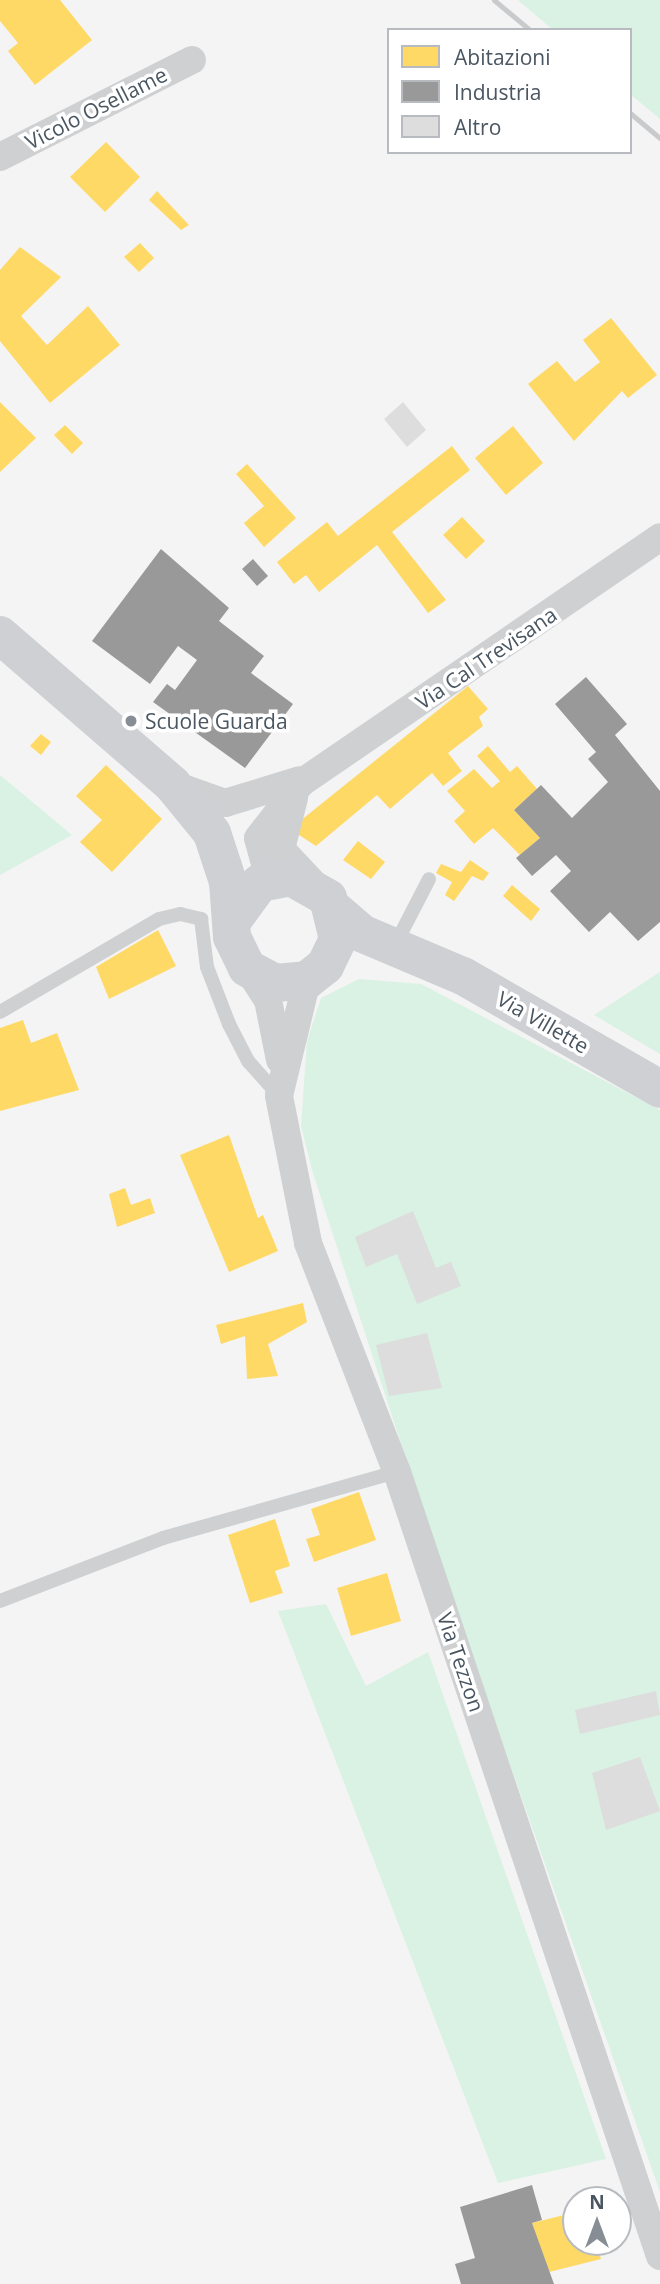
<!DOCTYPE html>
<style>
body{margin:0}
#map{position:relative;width:660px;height:2284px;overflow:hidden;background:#f4f4f4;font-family:"Open Sans",sans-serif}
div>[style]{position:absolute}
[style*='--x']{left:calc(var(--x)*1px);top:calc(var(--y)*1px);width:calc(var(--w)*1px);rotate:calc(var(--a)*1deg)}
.green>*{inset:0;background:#d9f2e3}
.homes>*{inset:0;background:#ffd966}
.industry>*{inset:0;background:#999}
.building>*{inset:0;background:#ddddde}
.lane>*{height:14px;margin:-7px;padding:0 7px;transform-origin:7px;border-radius:7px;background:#ced0d2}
.street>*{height:28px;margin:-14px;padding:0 14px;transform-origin:14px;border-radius:14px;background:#ced0d2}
.secondary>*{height:38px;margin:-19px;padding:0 19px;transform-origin:19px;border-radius:19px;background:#ced0d4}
.rail>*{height:5px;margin:-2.5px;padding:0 2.5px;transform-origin:2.5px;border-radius:2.5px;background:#c9cacc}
.dots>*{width:19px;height:19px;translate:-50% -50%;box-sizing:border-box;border:4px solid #fff;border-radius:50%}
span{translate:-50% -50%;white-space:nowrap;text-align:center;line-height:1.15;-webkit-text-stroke:7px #fff;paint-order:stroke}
.street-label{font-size:21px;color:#4a5661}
.poi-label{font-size:21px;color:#4a5661}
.left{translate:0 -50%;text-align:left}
.legend{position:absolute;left:387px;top:28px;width:245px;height:126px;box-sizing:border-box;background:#fff;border:2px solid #b7bbc0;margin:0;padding:9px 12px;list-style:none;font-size:21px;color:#4a5661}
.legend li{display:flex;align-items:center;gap:14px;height:35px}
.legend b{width:35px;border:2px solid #b7bbc0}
.north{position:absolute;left:562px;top:2186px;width:70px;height:70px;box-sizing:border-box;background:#fff;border:2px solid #b7bbc0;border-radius:50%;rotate:0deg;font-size:19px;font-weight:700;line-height:28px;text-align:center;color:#4a5661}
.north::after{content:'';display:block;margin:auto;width:24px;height:32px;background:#868d94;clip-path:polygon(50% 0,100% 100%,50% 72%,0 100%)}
</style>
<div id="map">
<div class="green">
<i style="clip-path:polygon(518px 0,660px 0,660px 119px,630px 94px,630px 30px,553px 30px)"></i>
<i style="clip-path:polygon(0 775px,72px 835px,0 875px)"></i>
<i style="clip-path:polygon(660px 972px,660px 1054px,594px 1015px)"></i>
<i style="clip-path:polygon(359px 979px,421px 984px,660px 1110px,660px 2192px,445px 1579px,312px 1170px,301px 1126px,307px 1041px,321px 998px)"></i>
<i style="clip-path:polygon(326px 1604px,366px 1686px,428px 1652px,606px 2159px,498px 2183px,278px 1611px)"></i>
</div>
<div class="homes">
<i style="clip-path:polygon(0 0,60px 0,92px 40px,35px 85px,8px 51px,18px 43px,0 21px)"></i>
<i style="clip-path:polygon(106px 142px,140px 177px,105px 212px,70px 177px)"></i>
<i style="clip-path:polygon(157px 191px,189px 225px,181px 230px,149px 200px)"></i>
<i style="clip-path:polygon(140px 243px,154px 258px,139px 272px,124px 257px)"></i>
<i style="clip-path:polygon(20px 247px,61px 277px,21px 316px,47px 345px,88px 306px,120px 345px,50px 403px,0 341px,0 270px)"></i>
<i style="clip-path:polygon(611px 318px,657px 375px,628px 398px,622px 391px,574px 441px,528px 384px,557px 361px,575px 382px,600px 362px,583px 340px)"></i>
<i style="clip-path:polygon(0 402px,36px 438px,0 472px)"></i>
<i style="clip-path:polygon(65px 425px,83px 443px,72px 454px,54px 435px)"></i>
<i style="clip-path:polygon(513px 426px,543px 463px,506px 495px,475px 458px)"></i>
<i style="clip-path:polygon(452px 446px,470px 470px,392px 532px,446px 600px,428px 613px,377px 545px,319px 592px,306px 575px,294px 584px,277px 562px,327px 522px,338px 536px)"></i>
<i style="clip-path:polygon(247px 464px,296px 518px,264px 547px,244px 523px,264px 506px,236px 474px)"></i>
<i style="clip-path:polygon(462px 517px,485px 541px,466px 559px,443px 535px)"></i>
<i style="clip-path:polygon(468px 686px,488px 709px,479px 717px,483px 726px,448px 753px,462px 771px,443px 786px,432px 773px,390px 809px,377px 795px,316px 846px,290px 829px)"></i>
<i style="clip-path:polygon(41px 734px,51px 742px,41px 755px,30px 746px)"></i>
<i style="clip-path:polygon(488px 746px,510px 772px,517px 766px,537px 789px,514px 810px,540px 838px,520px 855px,493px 828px,474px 844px,454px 821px,465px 811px,447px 791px,474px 769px,492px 788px,500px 781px,477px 756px)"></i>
<i style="clip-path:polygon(106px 765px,162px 819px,112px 872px,80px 842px,102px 820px,76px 796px)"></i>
<i style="clip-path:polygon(358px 841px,385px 862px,371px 879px,343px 860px)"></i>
<i style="clip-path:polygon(470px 860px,489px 873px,483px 881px,472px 876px,454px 901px,445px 895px,452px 882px,436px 873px,441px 864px,461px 872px)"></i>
<i style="clip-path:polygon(512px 885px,540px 909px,531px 921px,503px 896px)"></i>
<i style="clip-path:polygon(158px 930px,176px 966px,109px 999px,96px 967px)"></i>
<i style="clip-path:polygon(23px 1020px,31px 1043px,57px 1033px,79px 1090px,0 1111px,0 1028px)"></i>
<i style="clip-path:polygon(229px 1135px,258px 1218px,263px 1215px,278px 1251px,229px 1272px,180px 1155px)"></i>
<i style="clip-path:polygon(125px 1188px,131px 1205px,150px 1198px,155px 1213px,117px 1227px,109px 1194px)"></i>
<i style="clip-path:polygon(303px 1303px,307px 1322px,268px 1344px,278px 1376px,247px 1379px,245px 1336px,221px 1344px,216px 1325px)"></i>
<i style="clip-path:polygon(359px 1492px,376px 1540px,314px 1562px,306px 1539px,320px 1535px,311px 1509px)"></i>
<i style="clip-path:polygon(275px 1519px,290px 1566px,275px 1571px,283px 1593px,250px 1603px,228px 1535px)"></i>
<i style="clip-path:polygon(387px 1573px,401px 1621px,351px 1636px,337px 1588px)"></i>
<i style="clip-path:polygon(576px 2212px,576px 2242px,596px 2242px,601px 2259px,545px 2273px,532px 2223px)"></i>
</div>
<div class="industry">
<i style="clip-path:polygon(161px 549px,229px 608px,219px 621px,264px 656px,251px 673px,293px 704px,245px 768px,153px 702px,167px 684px,175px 690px,197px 660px,178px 646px,150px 684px,92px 641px)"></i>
<i style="clip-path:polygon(253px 559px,268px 576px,257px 586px,242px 569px)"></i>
<i style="clip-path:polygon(586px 677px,627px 724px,615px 735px,660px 791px,660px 922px,638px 941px,610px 912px,589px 932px,550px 891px,571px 871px,556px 855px,532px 876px,516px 858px,540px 838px,514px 810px,541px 785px,572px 818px,608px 782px,588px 759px,596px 752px,555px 704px)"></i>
<i style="clip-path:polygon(532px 2185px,542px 2220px,532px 2223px,554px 2284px,461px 2284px,455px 2264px,475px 2258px,460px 2207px)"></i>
</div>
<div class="building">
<i style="clip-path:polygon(403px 402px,426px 430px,407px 447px,384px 419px)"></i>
<i style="clip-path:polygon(413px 1211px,436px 1268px,451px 1262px,461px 1286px,417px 1304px,397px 1254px,366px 1267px,355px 1237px)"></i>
<i style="clip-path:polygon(427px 1333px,442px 1388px,389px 1396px,376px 1345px)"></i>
<i style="clip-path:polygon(656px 1691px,660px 1715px,580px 1734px,575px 1710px)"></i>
<i style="clip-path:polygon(640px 1757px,660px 1811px,606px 1830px,592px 1773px)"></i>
</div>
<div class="lane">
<i style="--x:395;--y:945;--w:74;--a:-62.7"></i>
<i style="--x:0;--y:1012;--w:184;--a:-30.3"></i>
<i style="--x:159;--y:919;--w:22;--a:-13"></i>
<i style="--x:180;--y:914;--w:22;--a:13"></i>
<i style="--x:201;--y:919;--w:48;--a:82.9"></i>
<i style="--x:207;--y:967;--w:61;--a:68.9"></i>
<i style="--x:229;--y:1024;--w:42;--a:62.8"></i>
<i style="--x:248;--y:1061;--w:47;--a:48.5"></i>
<i style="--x:0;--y:1601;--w:175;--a:-21.1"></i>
<i style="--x:163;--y:1538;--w:243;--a:-15.8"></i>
</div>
<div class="street">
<i style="--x:0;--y:157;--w:215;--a:-26.8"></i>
<i style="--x:177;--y:786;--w:51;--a:19.5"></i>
<i style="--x:225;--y:803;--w:78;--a:-17"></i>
<i style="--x:294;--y:798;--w:53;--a:104.3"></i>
<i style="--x:281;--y:849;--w:45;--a:46.8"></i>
<i style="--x:269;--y:879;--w:42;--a:-105"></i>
<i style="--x:258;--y:838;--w:70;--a:-52"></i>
<i style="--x:301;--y:783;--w:435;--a:-34.4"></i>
<i style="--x:247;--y:968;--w:38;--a:57"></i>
<i style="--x:268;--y:1000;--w:61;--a:78.7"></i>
<i style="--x:307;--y:980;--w:119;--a:103.6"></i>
<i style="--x:279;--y:1096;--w:150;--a:78.8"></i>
<i style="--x:308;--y:1243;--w:246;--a:68.8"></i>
<i style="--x:397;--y:1472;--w:827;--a:71.46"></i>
</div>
<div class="secondary">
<i style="--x:0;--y:635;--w:228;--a:40.9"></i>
<i style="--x:172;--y:784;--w:63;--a:50.8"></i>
<i style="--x:212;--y:833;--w:52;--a:71.9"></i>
<i style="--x:228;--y:882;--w:55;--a:85.8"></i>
<i style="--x:232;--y:937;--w:34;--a:64"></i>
<i style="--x:247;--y:968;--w:32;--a:28"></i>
<i style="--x:275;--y:983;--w:32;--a:-5"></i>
<i style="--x:307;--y:980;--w:23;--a:-38"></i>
<i style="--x:325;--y:966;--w:30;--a:-64"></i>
<i style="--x:338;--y:939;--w:42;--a:-103.7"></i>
<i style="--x:328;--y:898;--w:43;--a:-150.4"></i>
<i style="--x:291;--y:877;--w:32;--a:169"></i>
<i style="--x:260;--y:883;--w:46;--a:126.1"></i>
<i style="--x:335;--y:910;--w:35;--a:41"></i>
<i style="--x:361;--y:933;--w:111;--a:22.9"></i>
<i style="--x:463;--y:976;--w:227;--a:29.8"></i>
</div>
<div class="rail">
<i style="--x:494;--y:0;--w:47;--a:39.8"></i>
<i style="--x:630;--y:113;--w:39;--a:40"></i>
</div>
<div class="dots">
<i style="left:131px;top:721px;background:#868d94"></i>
</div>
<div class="street-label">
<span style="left:96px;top:108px;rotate:-27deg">Vicolo Osellame</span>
<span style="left:486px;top:658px;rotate:-34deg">Via Cal Trevisana</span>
<span style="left:543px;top:1022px;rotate:30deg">Via Villette</span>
<span style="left:461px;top:1662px;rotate:71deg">Via Tezzon</span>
</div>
<div class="poi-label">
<span class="left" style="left:145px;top:721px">Scuole Guarda</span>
</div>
<ul class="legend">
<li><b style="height:19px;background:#ffd966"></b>Abitazioni</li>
<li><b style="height:19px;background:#999"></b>Industria</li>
<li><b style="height:19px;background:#ddddde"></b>Altro</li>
</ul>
<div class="north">N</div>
</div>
